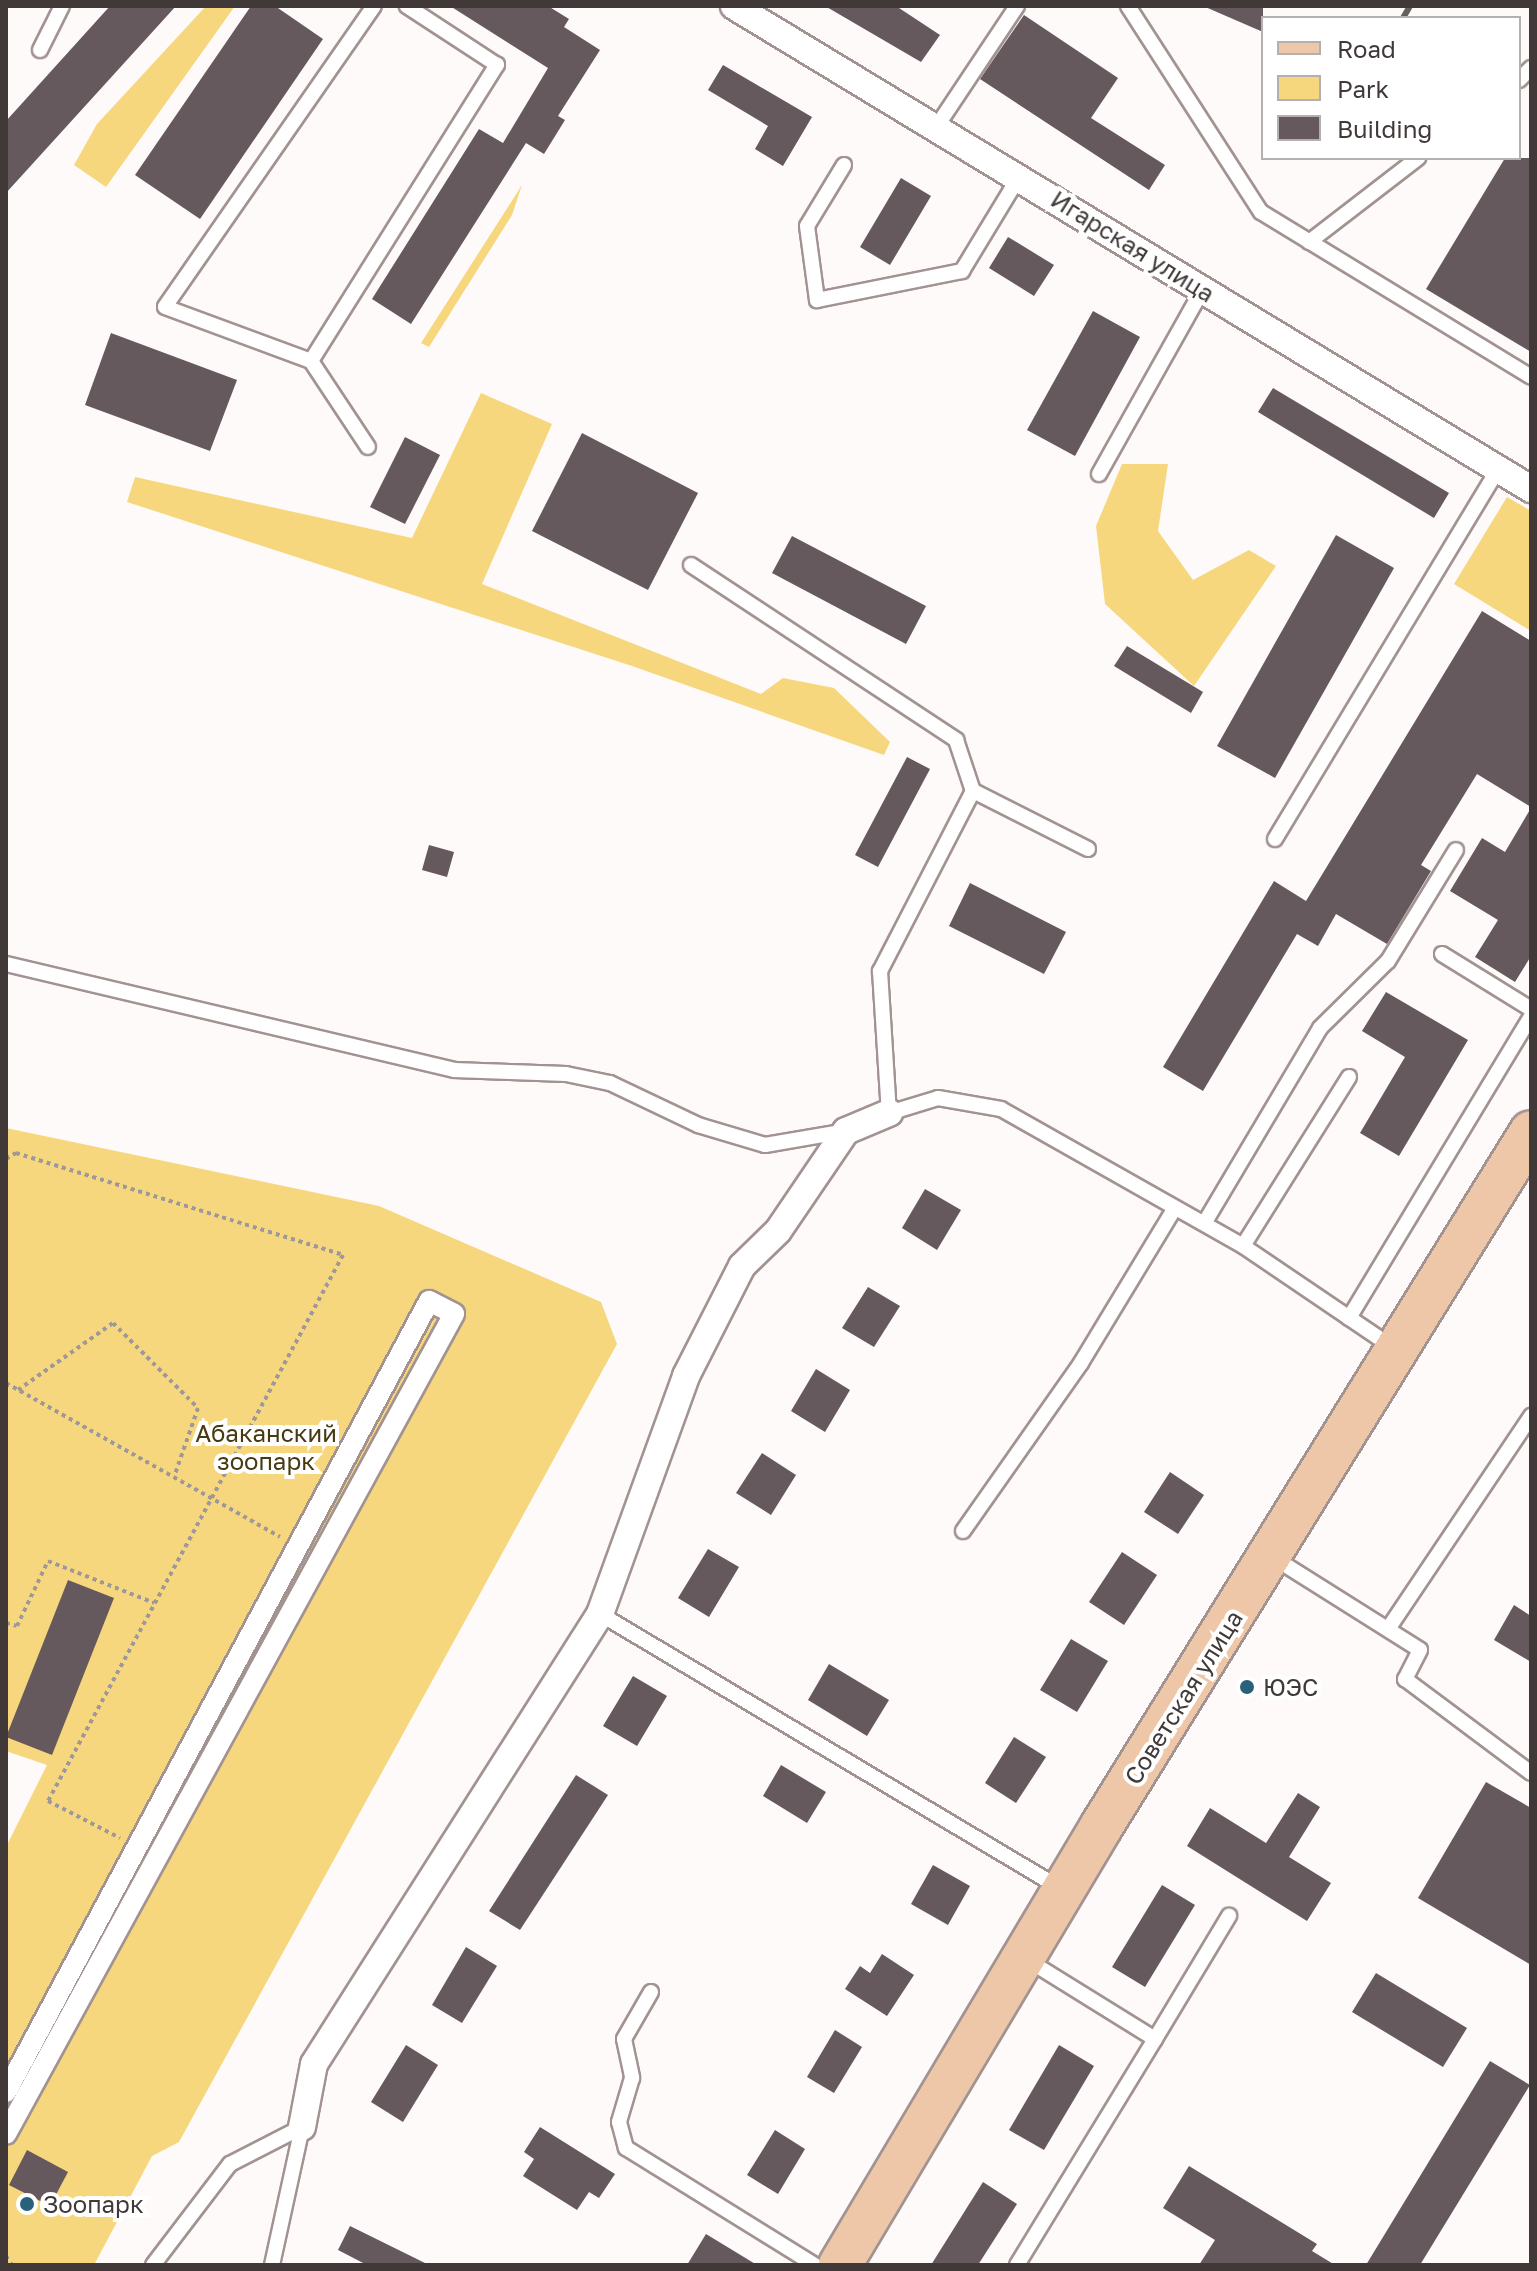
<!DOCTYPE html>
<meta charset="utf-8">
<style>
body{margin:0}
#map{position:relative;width:1537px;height:2271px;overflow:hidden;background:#fdfaf9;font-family:"Golos Text",sans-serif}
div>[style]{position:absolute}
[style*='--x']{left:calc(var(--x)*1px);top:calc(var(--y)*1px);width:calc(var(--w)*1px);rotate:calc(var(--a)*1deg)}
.green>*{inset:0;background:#f7d77d}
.building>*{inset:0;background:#66595d}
.path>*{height:4px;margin-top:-2px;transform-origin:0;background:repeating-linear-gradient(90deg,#9e9998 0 4px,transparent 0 8px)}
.roads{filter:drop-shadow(2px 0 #a29391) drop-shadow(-2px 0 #a29391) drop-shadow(0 2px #a29391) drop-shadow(0 -2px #a29391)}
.service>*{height:14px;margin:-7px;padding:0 7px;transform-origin:7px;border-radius:7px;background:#fff}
.pedestrian>*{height:20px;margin:-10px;padding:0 10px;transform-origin:10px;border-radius:10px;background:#fff}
.minor>*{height:26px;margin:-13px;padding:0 13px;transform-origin:13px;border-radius:13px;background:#fff}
.primary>*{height:42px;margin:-21px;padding:0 21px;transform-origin:21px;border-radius:21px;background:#eec7a9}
.rail>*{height:6px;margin-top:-3px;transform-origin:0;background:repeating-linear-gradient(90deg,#645e5d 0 14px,transparent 0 28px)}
.dots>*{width:22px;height:22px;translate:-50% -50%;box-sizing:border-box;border:4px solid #fff;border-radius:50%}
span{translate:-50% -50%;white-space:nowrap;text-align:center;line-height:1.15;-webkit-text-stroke:8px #fff;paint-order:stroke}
.street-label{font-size:24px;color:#403938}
.park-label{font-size:24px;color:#483a10}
.poi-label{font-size:24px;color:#403938}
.left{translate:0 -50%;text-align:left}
.frame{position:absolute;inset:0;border:8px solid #403938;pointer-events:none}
.legend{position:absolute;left:1261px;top:16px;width:260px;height:144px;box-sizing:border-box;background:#fff;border:2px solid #b3b0af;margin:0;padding:10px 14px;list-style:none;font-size:24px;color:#403938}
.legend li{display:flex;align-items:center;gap:16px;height:40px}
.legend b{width:40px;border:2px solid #b3b0af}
</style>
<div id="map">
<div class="green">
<i style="clip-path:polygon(206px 6px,235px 6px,106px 187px,74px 165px,97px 124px)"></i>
<i style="clip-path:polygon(522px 185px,512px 215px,429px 347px,421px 343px)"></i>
<i style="clip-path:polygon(481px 393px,552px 424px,482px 584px,761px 694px,783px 678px,834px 688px,890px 742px,884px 755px,632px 666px,127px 502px,135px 477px,412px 538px)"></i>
<i style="clip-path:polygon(1122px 464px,1168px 464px,1158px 531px,1193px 580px,1249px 550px,1276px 566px,1194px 686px,1105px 604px,1096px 526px)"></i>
<i style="clip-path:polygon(1507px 497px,1531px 511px,1531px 631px,1454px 584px)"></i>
<i style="clip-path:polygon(6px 1128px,379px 1206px,601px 1302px,617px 1344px,179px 2142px,152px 2156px,94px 2265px,6px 2265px,6px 1847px,47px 1765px,6px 1751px)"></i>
</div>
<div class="building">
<i style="clip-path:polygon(110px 6px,176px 6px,6px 193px,6px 121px)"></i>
<i style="clip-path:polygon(251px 6px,275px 6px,323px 39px,200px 219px,135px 175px)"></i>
<i style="clip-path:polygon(450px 6px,548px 6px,569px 19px,564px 27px,600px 50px,558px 116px,565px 120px,544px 154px,526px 143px,411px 324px,372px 299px,479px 129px,503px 143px,548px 68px)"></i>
<i style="clip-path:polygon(825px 6px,896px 6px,940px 35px,921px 62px)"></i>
<i style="clip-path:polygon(1203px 6px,1263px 6px,1263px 32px)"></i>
<i style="clip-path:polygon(1024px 15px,1118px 78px,1091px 118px,1165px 165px,1149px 190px,980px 79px)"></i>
<i style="clip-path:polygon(723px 65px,812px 117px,783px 166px,755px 149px,768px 126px,708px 90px)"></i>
<i style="clip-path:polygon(1505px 158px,1531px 158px,1531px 352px,1426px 289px)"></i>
<i style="clip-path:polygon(901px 178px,931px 196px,890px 265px,860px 247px)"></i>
<i style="clip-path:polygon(1008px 237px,1054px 265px,1034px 296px,989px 268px)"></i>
<i style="clip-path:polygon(1093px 311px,1140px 337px,1075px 456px,1027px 430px)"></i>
<i style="clip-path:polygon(111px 333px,237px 380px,210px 451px,85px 405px)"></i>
<i style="clip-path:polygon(1273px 388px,1449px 493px,1434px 518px,1258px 412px)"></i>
<i style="clip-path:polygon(582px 433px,698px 493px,648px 590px,532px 531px)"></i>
<i style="clip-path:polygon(405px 437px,440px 455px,405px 524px,370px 507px)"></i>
<i style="clip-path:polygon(1336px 535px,1394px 568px,1275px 778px,1217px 746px)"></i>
<i style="clip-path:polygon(792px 536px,926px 606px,906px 644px,772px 573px)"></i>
<i style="clip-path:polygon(1482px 611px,1531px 641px,1531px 807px,1477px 774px,1421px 865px,1431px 871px,1387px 944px,1336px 914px,1318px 946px,1297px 934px,1203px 1091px,1163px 1067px,1274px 881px,1306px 901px)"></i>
<i style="clip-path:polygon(1127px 646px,1203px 692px,1191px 713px,1114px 666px)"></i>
<i style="clip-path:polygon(907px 757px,930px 769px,878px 867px,855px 855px)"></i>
<i style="clip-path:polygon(1531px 808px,1531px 956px,1515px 982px,1475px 957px,1498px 920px,1450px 891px,1482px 838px,1505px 852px)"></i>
<i style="clip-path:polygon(429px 845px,454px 852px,447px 877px,422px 870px)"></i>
<i style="clip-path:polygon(970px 883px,1066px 932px,1044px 974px,949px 926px)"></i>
<i style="clip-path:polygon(1386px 992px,1468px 1040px,1399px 1156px,1360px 1133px,1405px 1057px,1362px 1031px)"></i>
<i style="clip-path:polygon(925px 1189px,961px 1210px,937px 1250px,902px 1228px)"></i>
<i style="clip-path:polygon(868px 1287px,900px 1306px,874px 1347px,842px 1328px)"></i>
<i style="clip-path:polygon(816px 1369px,850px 1390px,825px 1432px,791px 1411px)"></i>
<i style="clip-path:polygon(762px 1453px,796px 1475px,771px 1515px,736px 1493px)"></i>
<i style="clip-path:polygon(1170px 1472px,1204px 1495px,1178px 1534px,1144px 1512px)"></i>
<i style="clip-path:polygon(708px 1549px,739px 1567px,709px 1617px,678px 1598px)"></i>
<i style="clip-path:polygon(1122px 1552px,1157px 1575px,1124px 1625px,1089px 1602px)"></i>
<i style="clip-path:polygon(68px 1580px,114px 1598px,52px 1755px,6px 1737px)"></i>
<i style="clip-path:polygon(1514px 1605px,1531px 1616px,1531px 1662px,1494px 1640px)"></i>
<i style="clip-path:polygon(1071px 1639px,1108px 1661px,1077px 1712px,1040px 1690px)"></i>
<i style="clip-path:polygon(829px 1664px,889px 1700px,867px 1736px,808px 1700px)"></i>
<i style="clip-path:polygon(633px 1676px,667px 1696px,637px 1746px,603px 1726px)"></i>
<i style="clip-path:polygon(1014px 1737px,1046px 1757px,1016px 1803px,985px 1783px)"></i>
<i style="clip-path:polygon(781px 1765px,826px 1792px,807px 1823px,763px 1796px)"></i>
<i style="clip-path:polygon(576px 1775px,608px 1795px,520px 1930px,489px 1911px)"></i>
<i style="clip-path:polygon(1486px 1782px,1531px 1808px,1531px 1965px,1418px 1898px)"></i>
<i style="clip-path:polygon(1298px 1793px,1320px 1807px,1289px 1857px,1331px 1883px,1307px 1921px,1187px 1846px,1210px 1808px,1266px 1843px)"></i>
<i style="clip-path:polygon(933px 1865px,970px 1886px,948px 1925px,911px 1904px)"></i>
<i style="clip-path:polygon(1162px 1885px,1195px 1905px,1145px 1987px,1112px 1967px)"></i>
<i style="clip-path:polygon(466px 1947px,497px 1966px,462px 2023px,432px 2005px)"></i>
<i style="clip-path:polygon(882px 1954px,914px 1975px,887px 2016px,845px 1989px,860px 1966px,870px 1973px)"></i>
<i style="clip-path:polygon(1376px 1973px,1467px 2028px,1443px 2067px,1352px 2012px)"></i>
<i style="clip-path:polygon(835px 2030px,862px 2047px,834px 2093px,807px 2077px)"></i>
<i style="clip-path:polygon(406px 2045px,438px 2065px,403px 2122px,371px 2102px)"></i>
<i style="clip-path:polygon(1059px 2045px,1094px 2066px,1044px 2150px,1009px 2130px)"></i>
<i style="clip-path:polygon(1490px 2061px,1530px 2085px,1420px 2265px,1366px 2265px)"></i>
<i style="clip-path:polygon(540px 2127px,615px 2174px,599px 2198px,589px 2192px,577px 2210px,523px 2176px,534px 2159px,524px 2152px)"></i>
<i style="clip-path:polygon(775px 2130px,805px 2149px,778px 2194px,747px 2175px)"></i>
<i style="clip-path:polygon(27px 2150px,68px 2172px,50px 2206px,9px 2185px)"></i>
<i style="clip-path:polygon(1189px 2166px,1317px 2244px,1312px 2251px,1335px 2265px,1199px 2265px,1215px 2240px,1163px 2208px)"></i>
<i style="clip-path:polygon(983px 2182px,1017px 2204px,978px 2265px,931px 2265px)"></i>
<i style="clip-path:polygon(350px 2226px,429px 2265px,367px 2265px,338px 2250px)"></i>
<i style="clip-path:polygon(706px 2234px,757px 2265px,687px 2265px)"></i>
</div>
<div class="path">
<i style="--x:6;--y:1159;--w:12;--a:-31"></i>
<i style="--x:16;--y:1153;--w:343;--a:17.3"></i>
<i style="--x:343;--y:1255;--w:621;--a:118.38"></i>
<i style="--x:48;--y:1801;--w:81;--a:27.2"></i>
<i style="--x:6;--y:1383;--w:314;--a:29.3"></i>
<i style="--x:18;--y:1390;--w:116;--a:-35.2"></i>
<i style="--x:113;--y:1323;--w:120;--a:45"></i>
<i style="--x:198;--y:1408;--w:70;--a:109.2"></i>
<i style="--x:6;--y:1623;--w:11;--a:15"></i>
<i style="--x:17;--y:1626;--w:72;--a:-64.5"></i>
<i style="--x:48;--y:1561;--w:114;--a:21.6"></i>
<i style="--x:6;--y:2256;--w:11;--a:56"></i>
</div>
<div class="roads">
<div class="service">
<i style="--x:374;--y:6;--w:366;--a:124.8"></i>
<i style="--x:165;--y:307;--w:156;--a:20.3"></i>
<i style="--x:311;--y:361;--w:350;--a:-57.9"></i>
<i style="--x:497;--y:65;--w:108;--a:-146.8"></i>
<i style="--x:1128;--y:6;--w:245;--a:57.2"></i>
<i style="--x:1261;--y:212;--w:316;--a:31.4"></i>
<i style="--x:40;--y:50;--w:49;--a:-63.4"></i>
<i style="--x:1519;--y:80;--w:17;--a:-45"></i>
<i style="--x:937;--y:126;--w:144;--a:-56.3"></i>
<i style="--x:844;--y:165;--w:71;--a:121.2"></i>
<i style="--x:807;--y:226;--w:75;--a:82.3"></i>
<i style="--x:817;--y:300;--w:148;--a:-11.3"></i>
<i style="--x:962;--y:271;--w:110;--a:-58.8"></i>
<i style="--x:1309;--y:242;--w:138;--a:-37.6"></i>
<i style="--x:311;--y:361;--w:103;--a:56.5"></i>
<i style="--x:1099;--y:474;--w:212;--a:-60.7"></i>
<i style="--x:691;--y:565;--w:318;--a:33.4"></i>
<i style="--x:956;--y:740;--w:54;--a:71.6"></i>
<i style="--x:1275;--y:839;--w:432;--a:-58.9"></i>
<i style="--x:1088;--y:849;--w:129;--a:-153.2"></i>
<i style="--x:973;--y:791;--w:203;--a:117.3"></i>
<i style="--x:880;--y:971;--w:142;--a:86.4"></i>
<i style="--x:889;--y:1113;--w:51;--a:-17"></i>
<i style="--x:938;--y:1098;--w:64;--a:9.9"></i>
<i style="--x:1001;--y:1109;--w:278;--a:29.5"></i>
<i style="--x:1442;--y:954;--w:105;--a:31.7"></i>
<i style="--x:6;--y:964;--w:460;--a:13.3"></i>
<i style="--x:454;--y:1070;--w:112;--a:2"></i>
<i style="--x:566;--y:1074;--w:45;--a:11.6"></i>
<i style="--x:610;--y:1083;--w:98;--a:25.5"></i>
<i style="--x:698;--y:1125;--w:70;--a:16.6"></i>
<i style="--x:765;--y:1145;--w:82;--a:-9.8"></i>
<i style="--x:1349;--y:1077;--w:199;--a:122.1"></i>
<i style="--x:1243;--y:1246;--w:180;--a:34.1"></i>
<i style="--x:1205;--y:1222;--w:226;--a:-59.3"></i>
<i style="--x:1320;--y:1028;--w:95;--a:-44.6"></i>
<i style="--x:1388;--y:961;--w:130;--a:-58.5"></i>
<i style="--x:1349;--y:1318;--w:353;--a:-58.9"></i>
<i style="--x:963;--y:1531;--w:205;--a:-54.9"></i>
<i style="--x:1081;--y:1363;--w:181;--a:-58.8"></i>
<i style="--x:1271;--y:1556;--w:176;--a:32.2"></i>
<i style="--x:1420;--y:1650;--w:33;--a:117"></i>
<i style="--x:1405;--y:1679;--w:157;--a:36.7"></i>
<i style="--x:600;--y:1614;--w:535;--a:30.78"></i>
<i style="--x:1388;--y:1629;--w:257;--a:-56.1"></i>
<i style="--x:651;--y:1992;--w:54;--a:119.9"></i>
<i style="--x:624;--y:2039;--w:40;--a:78"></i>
<i style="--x:632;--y:2078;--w:46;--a:106.5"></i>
<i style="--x:619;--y:2122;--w:27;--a:75"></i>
<i style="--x:626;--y:2148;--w:222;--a:31.8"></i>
<i style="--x:1155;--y:2039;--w:144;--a:-59"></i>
<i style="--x:153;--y:2265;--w:127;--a:-52.7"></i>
<i style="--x:230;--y:2164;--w:81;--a:-27.2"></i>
<i style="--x:272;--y:2265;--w:141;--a:-77.7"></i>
<i style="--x:1017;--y:2265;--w:265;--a:-58.6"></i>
<i style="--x:1155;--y:2039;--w:152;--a:-148.2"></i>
</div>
<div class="pedestrian">
<i style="--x:6;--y:2092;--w:897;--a:-61.86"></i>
<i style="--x:429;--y:1301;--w:28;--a:27"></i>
<i style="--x:454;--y:1314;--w:934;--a:118.65"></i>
</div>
<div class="minor">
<i style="--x:734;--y:6;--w:932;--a:31.22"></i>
<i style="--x:302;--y:2127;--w:64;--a:-79.2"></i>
<i style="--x:314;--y:2064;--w:533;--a:-57.56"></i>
<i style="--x:600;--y:1614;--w:253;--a:-70.1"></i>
<i style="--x:686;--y:1376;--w:123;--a:-63"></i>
<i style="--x:742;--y:1266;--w:50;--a:-44.2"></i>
<i style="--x:778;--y:1231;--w:121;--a:-55.8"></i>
<i style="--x:846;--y:1131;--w:47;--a:-22.7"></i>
</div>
<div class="primary">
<i style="--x:840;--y:2265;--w:510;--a:-59.21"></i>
<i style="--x:1101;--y:1827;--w:817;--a:-58.25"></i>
</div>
</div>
<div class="rail">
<i style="--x:1403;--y:18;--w:14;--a:-60"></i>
</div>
<div class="dots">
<i style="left:1247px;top:1687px;background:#29607b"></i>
<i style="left:27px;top:2204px;background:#29607b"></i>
</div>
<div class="street-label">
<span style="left:1133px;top:246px;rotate:32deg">Игарская улица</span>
<span style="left:1183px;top:1697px;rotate:-58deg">Советская улица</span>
</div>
<div class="park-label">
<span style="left:266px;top:1447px">Абаканский<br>зоопарк</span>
</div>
<div class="poi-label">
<span class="left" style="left:1263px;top:1687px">ЮЭС</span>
<span class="left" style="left:43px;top:2204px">Зоопарк</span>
</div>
<div class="frame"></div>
<ul class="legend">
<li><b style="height:10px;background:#eec7a9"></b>Road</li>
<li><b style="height:22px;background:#f7d77d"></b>Park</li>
<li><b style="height:22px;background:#66595d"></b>Building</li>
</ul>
</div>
